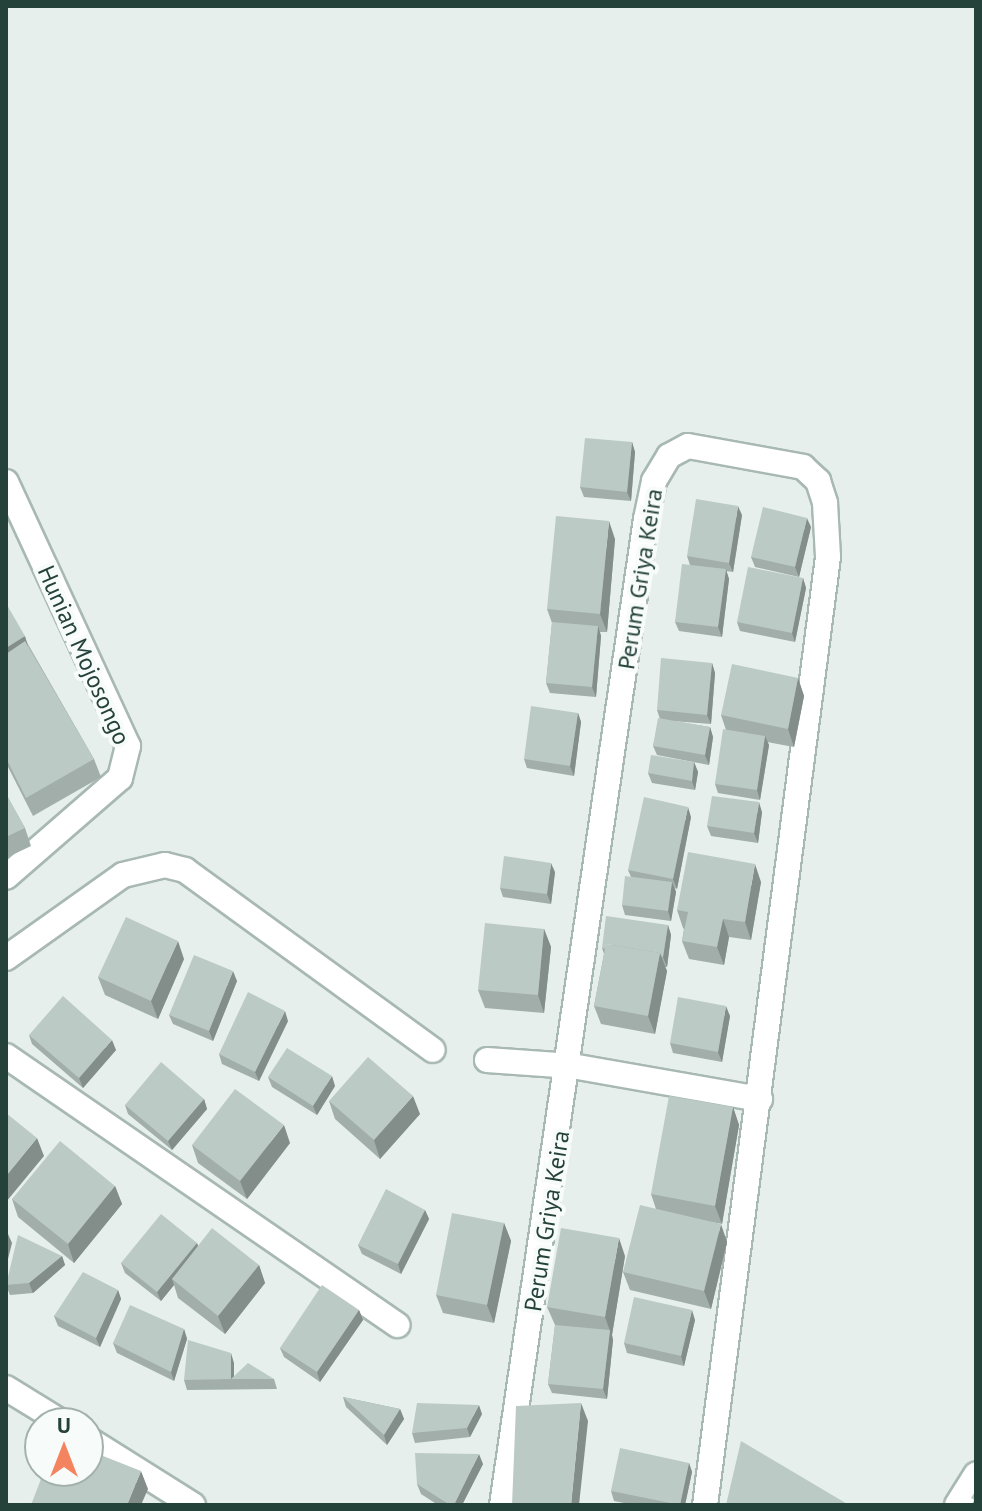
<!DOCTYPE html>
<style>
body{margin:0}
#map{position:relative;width:982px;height:1511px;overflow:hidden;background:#e6efeb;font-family:"PT Sans",sans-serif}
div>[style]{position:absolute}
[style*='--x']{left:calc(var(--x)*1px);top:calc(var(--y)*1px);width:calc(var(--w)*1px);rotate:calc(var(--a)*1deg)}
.roads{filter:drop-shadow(2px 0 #a8b8b2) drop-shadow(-2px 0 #a8b8b2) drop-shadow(0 2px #a8b8b2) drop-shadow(0 -2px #a8b8b2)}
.minor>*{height:24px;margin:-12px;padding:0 12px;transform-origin:12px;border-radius:12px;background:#fff}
.wall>*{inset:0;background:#a1aea9}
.shaded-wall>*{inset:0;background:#838d89}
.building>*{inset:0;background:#bbcac4}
span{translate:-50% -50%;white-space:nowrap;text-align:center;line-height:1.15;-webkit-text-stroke:8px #f7fbf9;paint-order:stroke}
.street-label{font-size:24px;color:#24423a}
.frame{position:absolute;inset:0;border:8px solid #24423a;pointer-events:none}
.north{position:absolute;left:24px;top:1407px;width:80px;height:80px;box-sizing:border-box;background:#f7fbf9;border:2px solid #a3b1ad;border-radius:50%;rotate:0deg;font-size:22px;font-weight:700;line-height:32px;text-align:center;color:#24423a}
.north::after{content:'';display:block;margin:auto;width:28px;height:36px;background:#f4845f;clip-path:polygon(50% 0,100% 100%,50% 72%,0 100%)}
</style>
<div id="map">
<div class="roads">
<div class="minor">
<i style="--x:6;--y:482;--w:291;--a:65.2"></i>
<i style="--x:128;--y:746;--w:33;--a:104"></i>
<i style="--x:120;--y:778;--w:151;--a:139"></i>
<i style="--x:6;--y:958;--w:143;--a:-35.4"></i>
<i style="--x:123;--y:875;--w:43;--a:-13.4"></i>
<i style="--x:165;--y:865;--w:21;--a:14"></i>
<i style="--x:185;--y:870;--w:306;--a:36"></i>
<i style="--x:6;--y:1056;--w:475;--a:34.5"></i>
<i style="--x:487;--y:1060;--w:85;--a:4"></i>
<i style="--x:572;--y:1066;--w:191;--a:10"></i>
<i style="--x:6;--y:1388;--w:67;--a:31.6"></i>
<i style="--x:88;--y:1439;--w:124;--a:32.2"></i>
<i style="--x:502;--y:1505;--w:996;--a:-81.69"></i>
<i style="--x:646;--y:519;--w:39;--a:-78"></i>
<i style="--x:654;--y:481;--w:29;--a:-59"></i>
<i style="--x:669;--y:456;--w:21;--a:-28"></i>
<i style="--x:688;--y:446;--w:117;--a:10.3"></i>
<i style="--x:803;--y:467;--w:21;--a:43"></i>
<i style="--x:818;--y:481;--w:23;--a:72"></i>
<i style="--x:825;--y:503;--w:54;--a:86.8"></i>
<i style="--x:828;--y:557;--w:956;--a:97.39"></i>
<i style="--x:957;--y:1505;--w:36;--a:-58"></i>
</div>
</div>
<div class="wall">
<i style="clip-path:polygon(632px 442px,635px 452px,631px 501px,584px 497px,580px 487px)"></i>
<i style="clip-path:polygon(742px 515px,733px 572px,726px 571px,729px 579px,722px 637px,679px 631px,675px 622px,690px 565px,687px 556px)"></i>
<i style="clip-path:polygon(811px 527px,799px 577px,755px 567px,751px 557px)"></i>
<i style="clip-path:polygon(615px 539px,607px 632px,600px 632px,601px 636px,596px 697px,550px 693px,546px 683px,552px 623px,547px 609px)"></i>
<i style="clip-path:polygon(803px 578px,806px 588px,795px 642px,740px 631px,737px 622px)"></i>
<i style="clip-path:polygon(6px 606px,94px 759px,101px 777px,33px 816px,6px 763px)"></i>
<i style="clip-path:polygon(712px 663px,715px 673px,711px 724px,672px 721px,710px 727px,713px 737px,709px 765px,657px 755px,653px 746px,660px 719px,657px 710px)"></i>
<i style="clip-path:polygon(798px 678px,804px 696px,794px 747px,767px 742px,769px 745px,760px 800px,718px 793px,715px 784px,726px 730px,721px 715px)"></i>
<i style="clip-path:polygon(578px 713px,581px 722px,574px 776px,527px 768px,524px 759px)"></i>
<i style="clip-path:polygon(694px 762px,698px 772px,695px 790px,652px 783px,648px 773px)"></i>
<i style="clip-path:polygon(6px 794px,25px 828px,31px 846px,6px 858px)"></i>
<i style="clip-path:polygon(762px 812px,758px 843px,711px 836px,707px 826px)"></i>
<i style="clip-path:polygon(691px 817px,677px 889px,675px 888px,676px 892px,671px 921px,625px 915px,622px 905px,631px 877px,628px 870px)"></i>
<i style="clip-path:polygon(555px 872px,551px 904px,503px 897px,500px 888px)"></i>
<i style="clip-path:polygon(761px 882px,751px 940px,729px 937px,724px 965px,689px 959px,682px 941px,684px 929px,683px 928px,677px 910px)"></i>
<i style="clip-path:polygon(668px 925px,671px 935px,667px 967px,665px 967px,667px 971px,655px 1034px,601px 1024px,594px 1006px,604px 954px,602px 948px)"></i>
<i style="clip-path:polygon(544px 929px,551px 947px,544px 1013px,485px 1008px,478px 990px)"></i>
<i style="clip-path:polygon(184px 959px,158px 1019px,105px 995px,98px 977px)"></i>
<i style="clip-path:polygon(237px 981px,213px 1041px,173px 1024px,169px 1015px)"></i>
<i style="clip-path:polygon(730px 1016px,722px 1062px,673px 1053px,670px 1043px)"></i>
<i style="clip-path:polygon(288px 1021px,259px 1081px,222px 1064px,219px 1054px)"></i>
<i style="clip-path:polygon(29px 1035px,116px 1050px,83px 1088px,32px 1044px)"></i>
<i style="clip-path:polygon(268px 1077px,335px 1086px,317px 1115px,272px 1087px)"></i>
<i style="clip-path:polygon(204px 1099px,207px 1109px,172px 1150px,128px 1114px,125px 1105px)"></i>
<i style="clip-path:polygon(329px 1101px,420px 1114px,380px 1159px,335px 1119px)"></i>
<i style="clip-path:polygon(733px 1107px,739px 1125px,722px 1224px,711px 1222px,727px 1242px,711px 1309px,630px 1290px,623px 1272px,656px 1209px,651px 1194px)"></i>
<i style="clip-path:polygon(290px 1143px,247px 1199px,198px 1163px,192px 1145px)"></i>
<i style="clip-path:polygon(115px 1186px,122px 1204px,74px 1263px,18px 1217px,12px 1199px)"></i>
<i style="clip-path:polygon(425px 1210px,429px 1219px,401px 1274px,362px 1254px,358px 1245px)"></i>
<i style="clip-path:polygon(504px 1223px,511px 1241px,494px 1323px,443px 1313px,436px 1295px)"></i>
<i style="clip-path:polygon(197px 1243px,198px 1246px,259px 1265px,265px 1283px,225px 1334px,178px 1298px,174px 1285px,161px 1301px,125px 1273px,121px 1263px)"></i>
<i style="clip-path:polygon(62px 1256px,65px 1265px,33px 1293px,10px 1295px,6px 1285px)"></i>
<i style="clip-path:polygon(625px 1256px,612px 1335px,613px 1340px,607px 1399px,552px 1393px,548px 1384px,555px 1325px,547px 1307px)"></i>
<i style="clip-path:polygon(118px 1290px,121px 1299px,100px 1347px,58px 1326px,54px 1316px)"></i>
<i style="clip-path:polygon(359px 1310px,363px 1320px,320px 1382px,284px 1357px,280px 1348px)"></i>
<i style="clip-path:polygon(695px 1320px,684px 1366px,627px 1353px,624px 1343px)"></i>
<i style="clip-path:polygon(184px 1329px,187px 1339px,174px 1381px,117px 1353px,113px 1343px)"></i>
<i style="clip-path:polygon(234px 1363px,234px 1376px,274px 1379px,277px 1389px,187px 1390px,184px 1380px)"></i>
<i style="clip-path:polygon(343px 1397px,400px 1409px,404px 1419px,387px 1445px,346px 1407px)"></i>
<i style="clip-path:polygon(482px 1414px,470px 1437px,415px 1443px,412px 1433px)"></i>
<i style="clip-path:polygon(689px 1463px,692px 1472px,685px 1505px,634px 1505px,614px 1501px,611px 1491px)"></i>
<i style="clip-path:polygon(483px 1464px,462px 1505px,438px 1505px,421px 1494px,417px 1484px)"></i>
</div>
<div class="shaded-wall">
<i style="clip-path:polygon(632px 442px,635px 452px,631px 501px,627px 492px)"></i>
<i style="clip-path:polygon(738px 506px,742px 515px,733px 572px,729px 563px)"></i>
<i style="clip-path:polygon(807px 518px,811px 527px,799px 577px,795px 567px)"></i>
<i style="clip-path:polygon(609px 521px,615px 539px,607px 632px,600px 614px)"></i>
<i style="clip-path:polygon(726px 569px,729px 579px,722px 637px,718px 627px)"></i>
<i style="clip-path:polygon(803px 578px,806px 588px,795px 642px,792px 633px)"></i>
<i style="clip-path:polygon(598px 626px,601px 636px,596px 697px,592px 687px)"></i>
<i style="clip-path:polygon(25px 636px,28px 646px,6px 660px,6px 648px)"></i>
<i style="clip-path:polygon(712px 663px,715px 673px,711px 724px,707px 715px)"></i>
<i style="clip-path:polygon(798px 678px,804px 696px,794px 747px,788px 729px)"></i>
<i style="clip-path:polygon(578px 713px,581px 722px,574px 776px,570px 766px)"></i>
<i style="clip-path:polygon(710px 727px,713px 737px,709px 765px,705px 755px)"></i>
<i style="clip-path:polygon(765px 736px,769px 745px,760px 800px,757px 790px)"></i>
<i style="clip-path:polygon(694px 762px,698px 772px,695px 790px,692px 781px)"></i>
<i style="clip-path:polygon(759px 802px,762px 812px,758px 843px,754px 833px)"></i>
<i style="clip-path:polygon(688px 807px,691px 817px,677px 889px,673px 879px)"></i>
<i style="clip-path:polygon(551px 863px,555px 872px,551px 904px,547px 894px)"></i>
<i style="clip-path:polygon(755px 864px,761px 882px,751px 940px,745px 922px)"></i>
<i style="clip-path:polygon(672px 882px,676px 892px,671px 921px,668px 911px)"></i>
<i style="clip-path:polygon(723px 919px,729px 937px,724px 965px,717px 947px)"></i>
<i style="clip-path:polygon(668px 925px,671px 935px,667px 967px,663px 957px)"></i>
<i style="clip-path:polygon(544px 929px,551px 947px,544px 1013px,538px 995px)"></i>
<i style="clip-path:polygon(178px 941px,184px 959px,158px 1019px,151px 1001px)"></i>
<i style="clip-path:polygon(660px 953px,667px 971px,655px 1034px,648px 1016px)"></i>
<i style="clip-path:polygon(233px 971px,237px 981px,213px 1041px,209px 1031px)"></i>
<i style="clip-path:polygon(726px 1006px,730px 1016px,722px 1062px,718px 1052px)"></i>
<i style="clip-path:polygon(285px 1011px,288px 1021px,259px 1081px,255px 1072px)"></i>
<i style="clip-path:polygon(112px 1040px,116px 1050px,83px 1088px,79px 1078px)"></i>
<i style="clip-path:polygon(332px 1076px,335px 1086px,317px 1115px,313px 1106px)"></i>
<i style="clip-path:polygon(413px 1096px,420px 1114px,380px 1159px,374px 1140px)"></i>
<i style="clip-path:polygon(204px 1099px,207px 1109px,172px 1150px,168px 1141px)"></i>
<i style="clip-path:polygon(733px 1107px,739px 1125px,722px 1224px,715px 1206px)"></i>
<i style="clip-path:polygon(284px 1125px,290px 1143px,247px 1199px,240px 1181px)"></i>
<i style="clip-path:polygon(37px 1138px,44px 1156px,6px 1202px,6px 1176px)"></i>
<i style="clip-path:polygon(115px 1186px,122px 1204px,74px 1263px,68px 1244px)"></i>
<i style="clip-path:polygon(425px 1210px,429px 1219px,401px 1274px,398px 1264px)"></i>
<i style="clip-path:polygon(504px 1223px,511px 1241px,494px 1323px,487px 1305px)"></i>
<i style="clip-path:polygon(721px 1224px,727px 1242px,711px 1309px,704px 1291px)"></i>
<i style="clip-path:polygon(8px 1234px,12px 1243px,6px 1267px,6px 1243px)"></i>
<i style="clip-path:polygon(619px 1238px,625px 1256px,612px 1335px,613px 1340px,607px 1399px,603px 1389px,610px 1331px,605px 1317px)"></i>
<i style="clip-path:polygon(197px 1243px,200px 1252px,172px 1279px,174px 1285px,161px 1301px,157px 1292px)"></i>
<i style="clip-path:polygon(62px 1256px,65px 1265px,33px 1293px,29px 1283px)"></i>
<i style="clip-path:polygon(259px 1265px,265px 1283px,225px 1334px,218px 1316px)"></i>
<i style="clip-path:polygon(118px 1290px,121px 1299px,100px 1347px,96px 1338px)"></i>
<i style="clip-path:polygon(359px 1310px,363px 1320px,320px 1382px,317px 1372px)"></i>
<i style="clip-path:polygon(692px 1310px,695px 1320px,684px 1366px,681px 1356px)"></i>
<i style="clip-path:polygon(184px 1329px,187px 1339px,174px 1381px,171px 1372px)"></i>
<i style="clip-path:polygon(231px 1353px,234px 1363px,234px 1379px,231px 1379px,234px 1389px,231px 1379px)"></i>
<i style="clip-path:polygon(581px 1403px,588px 1421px,579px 1505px,571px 1505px)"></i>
<i style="clip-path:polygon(479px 1405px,482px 1414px,470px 1437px,467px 1428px)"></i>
<i style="clip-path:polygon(400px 1409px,404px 1419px,387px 1445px,384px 1435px)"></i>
<i style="clip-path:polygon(479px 1454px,483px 1464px,462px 1505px,454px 1505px)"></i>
<i style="clip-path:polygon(689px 1463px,692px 1472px,685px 1505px,680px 1505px)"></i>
<i style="clip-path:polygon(141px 1471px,148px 1489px,141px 1505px,127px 1505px)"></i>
</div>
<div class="building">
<i style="clip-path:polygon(585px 438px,632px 442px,627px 492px,580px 487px)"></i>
<i style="clip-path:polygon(696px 499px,738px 506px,729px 563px,687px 556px)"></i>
<i style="clip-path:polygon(763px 507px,807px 518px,795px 567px,751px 557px)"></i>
<i style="clip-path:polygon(556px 516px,609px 521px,600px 614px,547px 609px)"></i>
<i style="clip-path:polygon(682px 564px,726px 569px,718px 627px,675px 622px)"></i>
<i style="clip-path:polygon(748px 567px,803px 578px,792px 633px,737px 622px)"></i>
<i style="clip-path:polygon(7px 605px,25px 636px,6px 648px,6px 606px)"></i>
<i style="clip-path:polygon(552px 622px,598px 626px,592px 687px,546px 683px)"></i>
<i style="clip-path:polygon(25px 641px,94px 759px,26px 798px,6px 758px,6px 654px)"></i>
<i style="clip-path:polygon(661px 658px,712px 663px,707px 715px,657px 710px)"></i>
<i style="clip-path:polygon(732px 664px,798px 678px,788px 729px,721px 715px)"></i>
<i style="clip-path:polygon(531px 706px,578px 713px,570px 766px,524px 759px)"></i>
<i style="clip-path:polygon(658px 718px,710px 727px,705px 755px,653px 746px)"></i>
<i style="clip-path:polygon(723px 729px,765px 736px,757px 790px,715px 784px)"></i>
<i style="clip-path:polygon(651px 755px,694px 762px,692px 781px,648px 773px)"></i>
<i style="clip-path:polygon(6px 794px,25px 828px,6px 837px)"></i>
<i style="clip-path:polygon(712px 796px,759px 802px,754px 833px,707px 826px)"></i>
<i style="clip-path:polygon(644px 797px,688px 807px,673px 879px,628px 870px)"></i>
<i style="clip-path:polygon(688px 852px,755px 864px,745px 922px,723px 919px,717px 947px,682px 941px,688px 912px,677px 910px)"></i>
<i style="clip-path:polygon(504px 856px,551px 863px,547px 894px,500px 888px)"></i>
<i style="clip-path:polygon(625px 876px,672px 882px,668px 911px,622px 905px)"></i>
<i style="clip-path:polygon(606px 916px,668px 925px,663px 957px,662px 957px,660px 953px,606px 944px,605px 949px,602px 948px)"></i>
<i style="clip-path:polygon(126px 917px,178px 941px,151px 1001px,98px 977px)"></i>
<i style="clip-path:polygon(485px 923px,544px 929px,538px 995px,478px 990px)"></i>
<i style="clip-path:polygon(606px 944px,660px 953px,648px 1016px,594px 1006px)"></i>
<i style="clip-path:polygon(194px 955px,233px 971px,209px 1031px,169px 1015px)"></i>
<i style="clip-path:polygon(248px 992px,285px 1011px,255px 1072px,219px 1054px)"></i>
<i style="clip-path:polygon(63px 996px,112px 1040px,79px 1078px,29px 1035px)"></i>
<i style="clip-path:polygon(678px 997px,726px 1006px,718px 1052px,670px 1043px)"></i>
<i style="clip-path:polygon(287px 1048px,332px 1076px,313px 1106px,268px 1077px)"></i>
<i style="clip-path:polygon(368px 1057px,413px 1096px,374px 1140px,329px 1101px)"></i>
<i style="clip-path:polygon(161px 1062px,204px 1099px,168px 1141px,125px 1105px)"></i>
<i style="clip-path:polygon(235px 1089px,284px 1125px,240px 1181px,192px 1145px)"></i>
<i style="clip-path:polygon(669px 1096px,733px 1107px,715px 1206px,651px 1194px)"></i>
<i style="clip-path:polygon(6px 1113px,37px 1138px,6px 1176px)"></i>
<i style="clip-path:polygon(60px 1141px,115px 1186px,68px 1244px,12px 1199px)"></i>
<i style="clip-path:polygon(386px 1189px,425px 1210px,398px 1264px,358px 1245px)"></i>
<i style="clip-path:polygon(640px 1205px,721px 1224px,704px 1291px,623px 1272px)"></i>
<i style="clip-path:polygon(452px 1213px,504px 1223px,487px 1305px,436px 1295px)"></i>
<i style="clip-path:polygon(161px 1214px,197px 1243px,157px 1292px,121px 1263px)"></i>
<i style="clip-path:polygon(212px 1228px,259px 1265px,218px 1316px,172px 1279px)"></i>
<i style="clip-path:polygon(561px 1228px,619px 1238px,605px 1317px,547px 1307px)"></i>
<i style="clip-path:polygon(18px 1235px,62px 1256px,29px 1283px,6px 1285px)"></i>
<i style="clip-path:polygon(83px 1272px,118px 1290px,96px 1338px,54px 1316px)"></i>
<i style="clip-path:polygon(322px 1285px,359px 1310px,317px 1372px,280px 1348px)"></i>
<i style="clip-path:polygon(634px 1297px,692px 1310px,681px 1356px,624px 1343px)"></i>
<i style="clip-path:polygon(130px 1305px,184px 1329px,171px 1372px,113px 1343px)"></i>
<i style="clip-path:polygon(555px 1325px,610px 1330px,603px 1389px,548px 1384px)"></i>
<i style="clip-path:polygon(188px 1340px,231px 1353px,231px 1379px,184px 1380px)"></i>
<i style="clip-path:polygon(248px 1363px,274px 1379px,231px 1379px)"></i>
<i style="clip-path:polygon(343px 1397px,400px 1409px,384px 1435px)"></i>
<i style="clip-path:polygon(417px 1403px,479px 1405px,467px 1428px,412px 1433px)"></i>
<i style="clip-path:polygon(581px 1403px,571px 1505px,512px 1505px,516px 1406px)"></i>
<i style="clip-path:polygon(741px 1441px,849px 1505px,726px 1505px)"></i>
<i style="clip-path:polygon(620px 1448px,689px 1463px,680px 1505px,611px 1491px)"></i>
<i style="clip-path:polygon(88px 1450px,141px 1471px,127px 1505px,31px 1505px,44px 1471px,88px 1471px)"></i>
<i style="clip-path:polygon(415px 1453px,479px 1454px,454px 1505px,450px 1505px,417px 1484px)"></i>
<i style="clip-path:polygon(976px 1490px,976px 1501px,971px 1498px)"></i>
</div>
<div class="street-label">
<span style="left:640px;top:579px;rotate:-81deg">Perum Griya Keira</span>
<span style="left:84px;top:655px;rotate:66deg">Hunian Mojosongo</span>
<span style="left:547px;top:1221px;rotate:-81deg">Perum Griya Keira</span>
</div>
<div class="frame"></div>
<div class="north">U</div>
</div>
